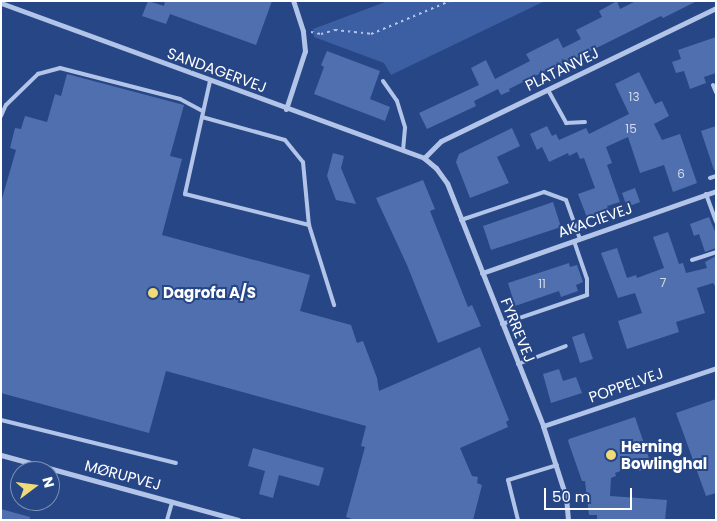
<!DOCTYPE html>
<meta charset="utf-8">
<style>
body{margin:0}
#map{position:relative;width:717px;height:521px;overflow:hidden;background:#274686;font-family:Poppins,sans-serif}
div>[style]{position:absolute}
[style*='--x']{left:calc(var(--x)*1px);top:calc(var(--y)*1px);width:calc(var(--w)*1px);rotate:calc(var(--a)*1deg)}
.green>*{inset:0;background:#3c5ea3}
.building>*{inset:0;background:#506fae}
.path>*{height:2px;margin-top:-1px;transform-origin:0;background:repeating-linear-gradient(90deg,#b2c4e8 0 2.5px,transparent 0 6.5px)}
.service>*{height:4px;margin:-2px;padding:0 2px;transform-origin:2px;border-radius:2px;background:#b2c4e8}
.minor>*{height:5px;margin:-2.5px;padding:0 2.5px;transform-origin:2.5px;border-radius:2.5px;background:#b2c4e8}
.dots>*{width:14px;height:14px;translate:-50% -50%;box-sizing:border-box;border:2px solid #274686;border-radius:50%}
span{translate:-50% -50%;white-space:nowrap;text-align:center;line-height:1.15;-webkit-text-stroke:4px #274686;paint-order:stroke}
.number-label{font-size:12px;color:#d3dbeb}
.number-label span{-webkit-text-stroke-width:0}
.street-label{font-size:15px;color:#fff}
.poi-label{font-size:15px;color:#fff;font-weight:700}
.left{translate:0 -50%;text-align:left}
.frame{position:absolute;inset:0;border:2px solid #fff;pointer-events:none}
.north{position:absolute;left:10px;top:461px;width:50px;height:50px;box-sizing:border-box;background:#274686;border:1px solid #7d90b6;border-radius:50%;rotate:75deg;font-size:14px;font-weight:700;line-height:20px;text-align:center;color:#fff}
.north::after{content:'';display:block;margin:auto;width:18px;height:22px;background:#f0db78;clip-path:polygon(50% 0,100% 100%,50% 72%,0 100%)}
.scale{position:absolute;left:544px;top:488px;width:88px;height:22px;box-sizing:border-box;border:2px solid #fff;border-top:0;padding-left:6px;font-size:15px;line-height:18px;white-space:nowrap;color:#fff;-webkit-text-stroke:4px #274686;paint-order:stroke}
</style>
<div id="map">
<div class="green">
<i style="clip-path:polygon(388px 1px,545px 1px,391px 75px,384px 63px,314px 37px,313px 29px)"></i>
</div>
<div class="building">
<i style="clip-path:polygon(148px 1px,164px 6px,165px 1px,272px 1px,256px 45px,170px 14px,166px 24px,142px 16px)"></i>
<i style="clip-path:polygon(617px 1px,620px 9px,636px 1px,697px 1px,663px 18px,661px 16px,550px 71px,549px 69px,509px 89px,510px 91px,501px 95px,498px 89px,474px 101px,476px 106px,427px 129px,419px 113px,479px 85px,471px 68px,486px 60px,495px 79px,530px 61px,526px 54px,558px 38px,563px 48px,581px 39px,576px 30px,602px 17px,599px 11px)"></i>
<i style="clip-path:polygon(716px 37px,716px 73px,704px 77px,706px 83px,690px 89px,684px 71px,676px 73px,672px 62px,681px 59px,678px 50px)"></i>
<i style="clip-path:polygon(327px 51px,380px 71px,370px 99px,390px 107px,385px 121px,314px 94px,324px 67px,321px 65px)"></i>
<i style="clip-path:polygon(639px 72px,655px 104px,662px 101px,669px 116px,654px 124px,662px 140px,680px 134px,697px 183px,673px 192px,664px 165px,640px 173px,628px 137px,606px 147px,612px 163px,607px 165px,620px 202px,607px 206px,609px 212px,588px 220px,578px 194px,595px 188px,584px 158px,580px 159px,577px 152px,569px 156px,568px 153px,549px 162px,542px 147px,537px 150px,530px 134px,547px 126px,552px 136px,556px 134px,559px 140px,586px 128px,589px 134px,629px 114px,615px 84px)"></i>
<i style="clip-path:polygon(67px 74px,184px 105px,170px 156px,182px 159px,162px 235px,310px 275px,300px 311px,351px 325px,357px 343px,363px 341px,377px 378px,379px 391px,480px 347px,509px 420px,506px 422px,508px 427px,460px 448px,472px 476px,478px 477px,477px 483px,482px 485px,473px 520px,355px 520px,346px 517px,365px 447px,361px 446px,366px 426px,166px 371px,149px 433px,1px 393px,1px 202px,16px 150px,10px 148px,15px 128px,21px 129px,25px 116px,47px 122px,55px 94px,61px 96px)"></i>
<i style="clip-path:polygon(716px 126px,716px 170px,714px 170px,701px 131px)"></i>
<i style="clip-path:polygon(512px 128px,520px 146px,497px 157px,509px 183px,470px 198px,456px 162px,459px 154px)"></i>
<i style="clip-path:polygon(333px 153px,344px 156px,341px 168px,356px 204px,336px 200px,327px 176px)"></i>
<i style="clip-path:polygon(423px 180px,435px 209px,430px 211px,468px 307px,472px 305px,481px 326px,438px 343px,407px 265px,376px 198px)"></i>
<i style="clip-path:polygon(635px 188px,640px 202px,627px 207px,622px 193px)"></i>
<i style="clip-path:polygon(553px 202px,561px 227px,491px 250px,483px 226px)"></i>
<i style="clip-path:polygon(709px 217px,716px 234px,716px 248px,705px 252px,699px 234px,694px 236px,690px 224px)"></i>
<i style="clip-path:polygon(668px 232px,679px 264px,683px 263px,686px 273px,707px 268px,705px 262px,716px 256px,716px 287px,713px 283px,697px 288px,705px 313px,676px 322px,679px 332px,627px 349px,618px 321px,642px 313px,635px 293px,618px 298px,601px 253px,617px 248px,627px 278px,636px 275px,637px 278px,664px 268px,653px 237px)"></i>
<i style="clip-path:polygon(569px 263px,570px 267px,577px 265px,583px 282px,576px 285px,578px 291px,561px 297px,559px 291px,515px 306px,508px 283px)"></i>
<i style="clip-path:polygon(584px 333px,593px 359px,580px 363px,572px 337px)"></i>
<i style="clip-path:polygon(559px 369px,563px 381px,576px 377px,582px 393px,551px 403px,543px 374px)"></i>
<i style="clip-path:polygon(716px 399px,716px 493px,706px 496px,676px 413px)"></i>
<i style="clip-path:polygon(635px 417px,652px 467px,639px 471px,637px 465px,615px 473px,616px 476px,611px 478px,610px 496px,667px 500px,665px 520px,597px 520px,597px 515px,589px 515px,585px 481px,582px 481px,568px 441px,569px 439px)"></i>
<i style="clip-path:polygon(253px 448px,324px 468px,319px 486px,279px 475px,273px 498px,259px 494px,265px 471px,248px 466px)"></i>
<i style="clip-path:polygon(1px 509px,30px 517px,30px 520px,1px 520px)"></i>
</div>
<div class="path">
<i style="--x:311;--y:32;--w:10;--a:11"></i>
<i style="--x:321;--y:34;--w:15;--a:-16"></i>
<i style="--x:335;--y:30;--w:36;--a:6"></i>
<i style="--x:371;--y:34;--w:86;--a:-22.7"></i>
</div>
<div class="service">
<i style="--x:210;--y:81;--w:116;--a:102.5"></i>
<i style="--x:185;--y:194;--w:128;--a:14"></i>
<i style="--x:309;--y:225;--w:84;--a:72.6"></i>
<i style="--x:383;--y:81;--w:24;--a:55"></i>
<i style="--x:397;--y:101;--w:28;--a:73"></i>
<i style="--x:405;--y:128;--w:22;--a:95"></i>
<i style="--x:713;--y:85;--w:8;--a:67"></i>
<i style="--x:548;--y:90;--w:38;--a:61"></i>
<i style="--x:566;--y:123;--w:19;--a:-3"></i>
<i style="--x:1;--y:116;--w:12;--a:-66"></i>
<i style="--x:6;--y:105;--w:45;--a:-44.1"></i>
<i style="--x:38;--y:74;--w:23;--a:-15"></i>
<i style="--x:60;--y:68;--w:124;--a:14.5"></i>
<i style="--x:180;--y:99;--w:26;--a:28"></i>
<i style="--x:202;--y:117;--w:86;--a:15.5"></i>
<i style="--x:285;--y:140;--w:28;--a:51"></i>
<i style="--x:303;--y:162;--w:63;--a:84.6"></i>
<i style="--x:710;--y:178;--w:6;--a:-18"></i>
<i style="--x:706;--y:194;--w:30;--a:70"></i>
<i style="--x:461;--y:220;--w:88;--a:-18.6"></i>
<i style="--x:544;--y:192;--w:23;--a:20"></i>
<i style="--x:566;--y:200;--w:41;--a:70.3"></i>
<i style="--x:692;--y:260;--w:25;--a:-18"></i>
<i style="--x:502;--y:324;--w:90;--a:-18.8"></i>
<i style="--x:587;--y:295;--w:16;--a:-90"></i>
<i style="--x:587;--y:279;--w:40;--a:-108.9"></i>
<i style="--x:518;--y:364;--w:51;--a:-20.6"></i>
<i style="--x:1;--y:420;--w:180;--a:13.8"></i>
<i style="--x:167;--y:520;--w:19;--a:-74"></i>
<i style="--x:518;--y:520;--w:41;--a:-104"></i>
<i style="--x:508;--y:480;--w:51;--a:-17"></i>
</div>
<div class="minor">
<i style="--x:1;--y:3;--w:451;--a:20.1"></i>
<i style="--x:424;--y:158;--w:16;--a:40"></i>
<i style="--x:436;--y:168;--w:19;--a:54"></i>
<i style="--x:447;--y:183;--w:261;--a:68.4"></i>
<i style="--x:543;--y:426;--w:75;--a:72.1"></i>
<i style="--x:566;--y:497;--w:23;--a:85"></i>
<i style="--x:286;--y:109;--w:61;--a:-71.9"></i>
<i style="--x:305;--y:51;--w:20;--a:-96"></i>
<i style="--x:303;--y:31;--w:32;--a:-108"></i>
<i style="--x:424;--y:158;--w:24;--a:-45"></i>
<i style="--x:441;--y:141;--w:305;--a:-25.8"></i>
<i style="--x:482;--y:273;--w:248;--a:-19.3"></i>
<i style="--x:543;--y:426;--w:182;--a:-18.5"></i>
<i style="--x:1;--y:455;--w:246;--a:15.3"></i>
</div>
<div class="dots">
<i style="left:153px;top:293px;background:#f0db78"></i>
<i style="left:611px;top:455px;background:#f0db78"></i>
</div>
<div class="number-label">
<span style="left:634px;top:97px">13</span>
<span style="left:631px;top:129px">15</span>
<span style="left:681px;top:174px">6</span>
<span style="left:663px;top:283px">7</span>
<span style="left:542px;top:284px">11</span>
</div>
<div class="street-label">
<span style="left:562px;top:69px;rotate:-26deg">PLATANVEJ</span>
<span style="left:217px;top:70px;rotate:20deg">SANDAGERVEJ</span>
<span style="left:595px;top:220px;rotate:-19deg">AKACIEVEJ</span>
<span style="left:518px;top:330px;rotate:68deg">FYRREVEJ</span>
<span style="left:626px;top:385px;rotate:-19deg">POPPELVEJ</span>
<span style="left:123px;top:475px;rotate:15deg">MØRUPVEJ</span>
</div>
<div class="poi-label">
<span class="left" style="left:163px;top:293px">Dagrofa A/S</span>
<span class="left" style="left:621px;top:455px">Herning<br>Bowlinghal</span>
</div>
<div class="frame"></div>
<div class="north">N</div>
<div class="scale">50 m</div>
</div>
